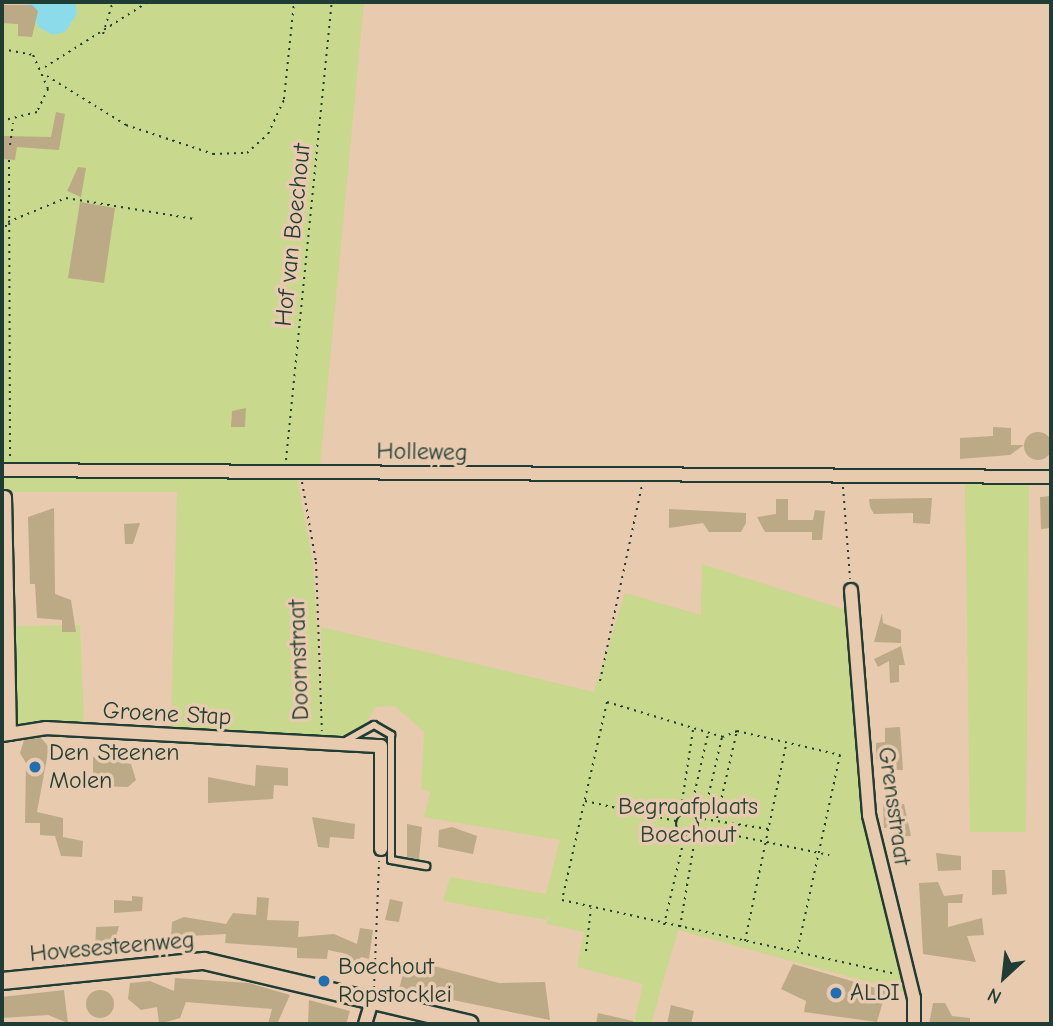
<!DOCTYPE html>
<style>
body{margin:0}
#map{position:relative;width:1053px;height:1026px;overflow:hidden;background:#e8caaf;font-family:"Comic Neue",sans-serif}
div>[style]{position:absolute}
[style*='--x']{left:calc(var(--x)*1px);top:calc(var(--y)*1px);width:calc(var(--w)*1px);rotate:calc(var(--a)*1deg)}
.green>*{inset:0;background:#c8d88c}
.water>*{inset:0;background:#8cdbea}
.building>*{inset:0;background:#bcaa86}
.round{border-radius:50%}
.path>*{height:2px;margin-top:-1px;transform-origin:0;background:repeating-linear-gradient(90deg,#1f3d34 0 2px,transparent 0 7px)}
.path>.ring{margin:-1px;padding:0;box-sizing:content-box;background:none;border:2px solid #1f3d34;border-radius:50%}
.roads{filter:drop-shadow(2px 0 #1f3d34) drop-shadow(-2px 0 #1f3d34) drop-shadow(0 2px #1f3d34) drop-shadow(0 -2px #1f3d34)}
.service>*{height:6px;margin:-3px;padding:0 3px;transform-origin:3px;border-radius:3px;background:#e8caaf}
.minor>*{height:12px;margin:-6px;padding:0 6px;transform-origin:6px;border-radius:6px;background:#e8caaf}
.tertiary>*{height:16px;margin:-8px;padding:0 8px;transform-origin:8px;border-radius:8px;background:#e8caaf}
.dots>*{width:19px;height:19px;translate:-50% -50%;box-sizing:border-box;border:4px solid #e8caaf;border-radius:50%}
span{translate:-50% -50%;white-space:nowrap;text-align:center;line-height:1.15;-webkit-text-stroke:7px #e8caaf;paint-order:stroke}
.street-label{font-size:24px;color:#1f3d34}
.poi-label{font-size:24px;color:#1f3d34}
.left{translate:0 -50%;text-align:left}
.park-label{font-size:24px;color:#274538}
.frame{position:absolute;inset:0;border:4px solid #1f3d34;pointer-events:none}
.north{position:absolute;left:969px;top:942px;width:70px;height:70px;-webkit-text-stroke:5px #e8caaf;paint-order:stroke;rotate:207deg;font-size:19px;font-weight:700;line-height:28px;text-align:center;color:#1f3d34}
.north::after{content:'';display:block;margin:auto;width:24px;height:32px;background:#1f3d34;clip-path:polygon(50% 0,100% 100%,50% 72%,0 100%)}
</style>
<div id="map">
<div class="green">
<i style="clip-path:polygon(75px 2px,364px 2px,320px 466px,295px 466px,313px 564px,323px 719px,321px 627px,594px 692px,625px 593px,701px 615px,702px 564px,846px 610px,858px 749px,852px 749px,860px 751px,868px 842px,909px 993px,678px 930px,651px 1024px,634px 1024px,643px 984px,577px 967px,584px 932px,547px 924px,549px 912px,546px 920px,443px 901px,450px 877px,546px 894px,560px 840px,424px 817px,430px 792px,421px 789px,424px 732px,395px 706px,376px 707px,365px 724px,339px 738px,171px 731px,177px 492px,2px 492px,2px 5px,32px 5px,38px 27px,53px 35px,72px 23px)"></i>
<i style="clip-path:polygon(1029px 481px,1026px 832px,970px 832px,965px 483px)"></i>
<i style="clip-path:polygon(80px 625px,84px 726px,21px 728px,15px 723px,15px 626px)"></i>
</div>
<div class="water">
<i style="clip-path:polygon(2px 2px,75px 2px,77px 14px,65px 32px,53px 35px,38px 27px,31px 5px)"></i>
</div>
<div class="building">
<i style="clip-path:polygon(2px 5px,32px 5px,38px 11px,32px 37px,18px 36px,18px 24px,2px 23px)"></i>
<i style="clip-path:polygon(56px 112px,65px 114px,59px 150px,17px 147px,15px 160px,3px 159px,2px 136px,51px 137px)"></i>
<i style="clip-path:polygon(78px 167px,86px 168px,81px 197px,67px 191px)"></i>
<i style="clip-path:polygon(80px 202px,115px 208px,104px 283px,68px 278px)"></i>
<i style="clip-path:polygon(246px 408px,245px 427px,231px 427px,232px 411px)"></i>
<i style="clip-path:polygon(993px 427px,1011px 428px,1011px 445px,1024px 445px,1010px 455px,960px 459px,960px 438px,993px 436px)"></i>
<i class="round" style="left:1024px;top:432px;width:28px;height:28px"></i>
<i style="clip-path:polygon(1051px 496px,1051px 528px,1041px 529px,1040px 497px)"></i>
<i style="clip-path:polygon(932px 498px,930px 524px,913px 523px,913px 513px,874px 514px,870px 507px,869px 499px)"></i>
<i style="clip-path:polygon(776px 499px,788px 499px,788px 520px,813px 520px,815px 510px,825px 511px,822px 540px,812px 540px,812px 532px,765px 532px,757px 517px,776px 514px)"></i>
<i style="clip-path:polygon(54px 508px,55px 594px,71px 600px,76px 632px,62px 632px,62px 620px,37px 618px,35px 584px,30px 584px,28px 517px)"></i>
<i style="clip-path:polygon(669px 509px,746px 513px,746px 523px,741px 532px,709px 532px,703px 523px,669px 528px)"></i>
<i style="clip-path:polygon(140px 523px,133px 544px,125px 544px,124px 524px)"></i>
<i style="clip-path:polygon(882px 613px,883px 623px,901px 630px,901px 643px,874px 642px)"></i>
<i style="clip-path:polygon(901px 646px,905px 665px,899px 665px,899px 682px,890px 683px,889px 661px,878px 667px,874px 659px)"></i>
<i style="clip-path:polygon(900px 727px,903px 770px,891px 770px,891px 758px,876px 759px,876px 743px,885px 742px,885px 728px)"></i>
<i style="clip-path:polygon(41px 738px,49px 747px,37px 812px,63px 818px,63px 837px,83px 841px,82px 857px,61px 856px,55px 836px,40px 835px,40px 823px,25px 823px,26px 763px,20px 753px,24px 740px)"></i>
<i style="clip-path:polygon(93px 757px,131px 764px,136px 780px,128px 787px,93px 786px)"></i>
<i style="clip-path:polygon(256px 765px,288px 768px,288px 786px,274px 785px,273px 799px,208px 803px,208px 777px,255px 786px)"></i>
<i style="clip-path:polygon(883px 804px,904px 804px,911px 836px,894px 837px,894px 828px,884px 828px)"></i>
<i style="clip-path:polygon(312px 817px,355px 824px,354px 839px,330px 837px,329px 848px,318px 847px)"></i>
<i style="clip-path:polygon(407px 824px,422px 827px,419px 859px,407px 857px)"></i>
<i style="clip-path:polygon(452px 827px,477px 836px,473px 854px,438px 847px,439px 830px)"></i>
<i style="clip-path:polygon(936px 853px,961px 856px,961px 870px,938px 871px)"></i>
<i style="clip-path:polygon(992px 870px,1005px 870px,1007px 894px,992px 895px)"></i>
<i style="clip-path:polygon(938px 882px,944px 896px,963px 894px,962px 903px,948px 903px,948px 927px,982px 918px,984px 935px,967px 936px,976px 962px,923px 954px,919px 883px)"></i>
<i style="clip-path:polygon(132px 896px,143px 897px,142px 911px,114px 913px,114px 900px,132px 901px)"></i>
<i style="clip-path:polygon(257px 897px,269px 898px,267px 920px,299px 921px,298px 937px,334px 934px,357px 944px,360px 928px,373px 930px,369px 959px,361px 957px,353px 971px,344px 969px,347px 954px,328px 950px,327px 959px,297px 958px,297px 948px,225px 943px,226px 934px,171px 937px,172px 922px,184px 917px,226px 924px,233px 913px,256px 915px)"></i>
<i style="clip-path:polygon(390px 899px,403px 902px,399px 922px,385px 920px)"></i>
<i style="clip-path:polygon(119px 926px,111px 954px,95px 954px,96px 927px)"></i>
<i style="clip-path:polygon(415px 961px,499px 983px,545px 982px,550px 1020px,399px 989px,404px 970px,413px 970px)"></i>
<i style="clip-path:polygon(793px 964px,886px 991px,877px 1022px,804px 1012px,806px 1001px,781px 989px)"></i>
<i style="clip-path:polygon(175px 978px,249px 983px,290px 995px,277px 1024px,268px 1024px,272px 1009px,186px 1002px,180px 1018px,159px 1024px,157px 1007px,141px 1010px,128px 999px,130px 983px,150px 981px,174px 991px)"></i>
<i style="clip-path:polygon(64px 990px,68px 1023px,48px 1015px,2px 1018px,2px 997px)"></i>
<i class="round" style="left:86px;top:990px;width:28px;height:28px"></i>
<i style="clip-path:polygon(309px 1000px,350px 1011px,346px 1024px,308px 1023px)"></i>
<i style="clip-path:polygon(933px 1003px,945px 1003px,952px 1016px,970px 1018px,970px 1024px,929px 1024px)"></i>
<i style="clip-path:polygon(671px 1005px,694px 1011px,691px 1024px,667px 1024px)"></i>
<i style="clip-path:polygon(598px 1013px,633px 1021px,633px 1024px,596px 1024px)"></i>
</div>
<div class="path">
<i style="--x:103;--y:34;--w:34;--a:-73"></i>
<i style="--x:2;--y:49;--w:32;--a:11"></i>
<i style="--x:33;--y:55;--w:37;--a:66"></i>
<i style="--x:48;--y:89;--w:25;--a:116"></i>
<i style="--x:37;--y:112;--w:36;--a:166"></i>
<i style="--x:45;--y:67;--w:122;--a:-32.3"></i>
<i style="--x:47;--y:76;--w:93;--a:31.8"></i>
<i style="--x:126;--y:125;--w:92;--a:18.4"></i>
<i style="--x:213;--y:154;--w:34;--a:-2"></i>
<i style="--x:247;--y:153;--w:28;--a:-42"></i>
<i style="--x:268;--y:134;--w:38;--a:-65"></i>
<i style="--x:284;--y:99;--w:98;--a:-84.1"></i>
<i style="--x:10;--y:145;--w:22;--a:-82"></i>
<i style="--x:9;--y:160;--w:300;--a:89.8"></i>
<i style="--x:2;--y:233;--w:13;--a:-61"></i>
<i style="--x:8;--y:222;--w:63;--a:-22.5"></i>
<i style="--x:66;--y:198;--w:130;--a:9.3"></i>
<i style="--x:286;--y:460;--w:460;--a:-84.3"></i>
<i style="--x:302;--y:482;--w:81;--a:80.1"></i>
<i style="--x:316;--y:562;--w:169;--a:88"></i>
<i style="--x:843;--y:487;--w:92;--a:85.6"></i>
<i style="--x:600;--y:681;--w:200;--a:-77.9"></i>
<i style="--x:737;--y:731;--w:15;--a:157"></i>
<i style="--x:723;--y:737;--w:121;--a:-163.2"></i>
<i style="--x:607;--y:702;--w:203;--a:102.8"></i>
<i style="--x:562;--y:900;--w:341;--a:12.5"></i>
<i style="--x:585;--y:801;--w:93;--a:12.4"></i>
<i class="ring" style="left:676px;top:813px;width:20px;height:20px"></i>
<i style="--x:690;--y:813;--w:81;--a:-77.2"></i>
<i style="--x:680;--y:815;--w:86;--a:-81.3"></i>
<i style="--x:704;--y:815;--w:80;--a:-77"></i>
<i style="--x:697;--y:818;--w:72;--a:8.8"></i>
<i style="--x:717;--y:818;--w:89;--a:-77.1"></i>
<i style="--x:737;--y:731;--w:106;--a:13.1"></i>
<i style="--x:840;--y:755;--w:202;--a:102.3"></i>
<i style="--x:698;--y:828;--w:134;--a:11.6"></i>
<i style="--x:664;--y:925;--w:92;--a:-76.9"></i>
<i style="--x:680;--y:927;--w:96;--a:-80.4"></i>
<i style="--x:745;--y:941;--w:201;--a:-78.2"></i>
<i style="--x:586;--y:951;--w:43;--a:-83.4"></i>
<i style="--x:374;--y:988;--w:127;--a:-87.7"></i>
</div>
<div class="roads">
<div class="service">
<i style="--x:347;--y:740;--w:31;--a:-29"></i>
<i style="--x:374;--y:725;--w:20;--a:30"></i>
<i style="--x:391;--y:735;--w:125;--a:90"></i>
<i style="--x:391;--y:860;--w:36;--a:10"></i>
</div>
<div class="minor">
<i style="--x:2;--y:470;--w:1049;--a:0.38"></i>
<i style="--x:5;--y:497;--w:237;--a:88.8"></i>
<i style="--x:851;--y:590;--w:226;--a:85.4"></i>
<i style="--x:869;--y:815;--w:188;--a:76.2"></i>
<i style="--x:914;--y:998;--w:26;--a:90"></i>
<i style="--x:2;--y:735;--w:45;--a:-9"></i>
<i style="--x:46;--y:728;--w:335;--a:3.1"></i>
<i style="--x:381;--y:746;--w:103;--a:90"></i>
<i style="--x:365;--y:1024;--w:24;--a:-73"></i>
</div>
<div class="tertiary">
<i style="--x:2;--y:981;--w:203;--a:-5.7"></i>
<i style="--x:204;--y:961;--w:273;--a:13.3"></i>
</div>
</div>
<div class="dots">
<i style="left:35px;top:767px;background:#1f6fb2"></i>
<i style="left:324px;top:981px;background:#1f6fb2"></i>
<i style="left:836px;top:993px;background:#1f6fb2"></i>
</div>
<div class="street-label">
<span style="left:293px;top:235px;rotate:-84deg">Hof van Boechout</span>
<span style="left:422px;top:452px;rotate:1deg">Holleweg</span>
<span style="left:299px;top:660px;rotate:-92deg">Doornstraat</span>
<span style="left:167px;top:714px;rotate:3deg">Groene Stap</span>
<span style="left:894px;top:806px;rotate:82deg">Grensstraat</span>
<span style="left:112px;top:947px;rotate:-5deg">Hovesesteenweg</span>
</div>
<div class="poi-label">
<span class="left" style="left:49px;top:767px">Den Steenen<br>Molen</span>
<span class="left" style="left:338px;top:981px">Boechout<br>Ropstocklei</span>
<span class="left" style="left:850px;top:993px">ALDI</span>
</div>
<div class="park-label">
<span style="left:688px;top:821px">Begraafplaats<br>Boechout</span>
</div>
<div class="frame"></div>
<div class="north">N</div>
</div>
